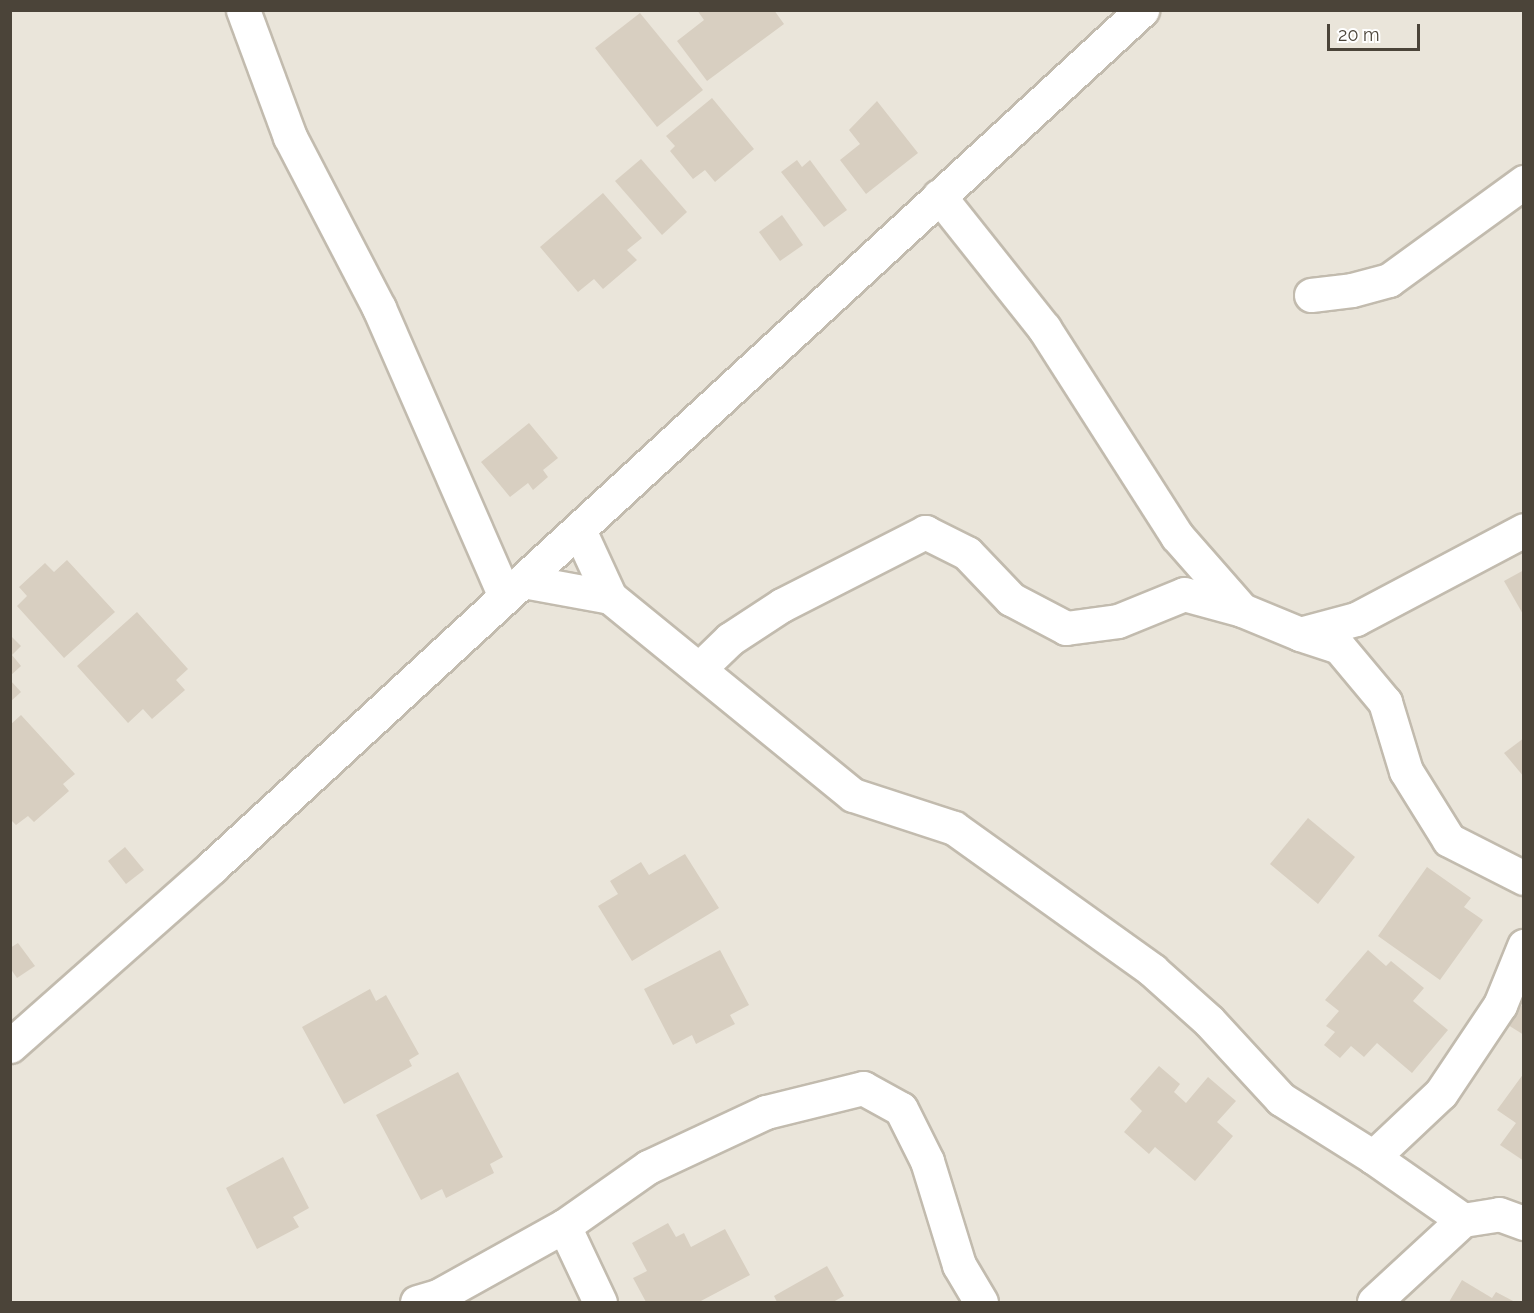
<!DOCTYPE html>
<style>
body{margin:0}
#map{position:relative;width:1534px;height:1313px;overflow:hidden;background:#f6f3ec;font-family:Raleway,sans-serif}
div>[style]{position:absolute}
[style*='--x']{left:calc(var(--x)*1px);top:calc(var(--y)*1px);width:calc(var(--w)*1px);rotate:calc(var(--a)*1deg)}
.residential>*{inset:0;background:#eae5da}
.building>*{inset:0;background:#d8cfc1}
.roads{filter:drop-shadow(2px 0 #c2bbae) drop-shadow(-2px 0 #c2bbae) drop-shadow(0 2px #c2bbae) drop-shadow(0 -2px #c2bbae)}
.minor>*{height:33px;margin:-16.5px;padding:0 16.5px;transform-origin:16.5px;border-radius:16.5px;background:#fff}
span{translate:-50% -50%;white-space:nowrap;text-align:center;line-height:1.15;-webkit-text-stroke:6px #fff;paint-order:stroke}
.frame{position:absolute;inset:0;border:12px solid #4b4439;pointer-events:none}
.scale{position:absolute;left:1327px;top:24px;width:93px;height:27px;box-sizing:border-box;border:3px solid #4b4439;border-top:0;padding-left:8px;font-size:18px;line-height:21px;white-space:nowrap;color:#4b4439;-webkit-text-stroke:4px #fff;paint-order:stroke}
</style>
<div id="map">
<div class="residential">
<i style="clip-path:polygon(11px 11px,1523px 11px,1523px 1302px,11px 1302px)"></i>
</div>
<div class="building">
<i style="clip-path:polygon(697px 10px,774px 10px,784px 24px,707px 81px,677px 41px,704px 20px)"></i>
<i style="clip-path:polygon(640px 13px,703px 90px,657px 127px,595px 48px)"></i>
<i style="clip-path:polygon(712px 98px,754px 149px,715px 182px,705px 170px,693px 179px,670px 151px,675px 146px,666px 136px)"></i>
<i style="clip-path:polygon(877px 101px,918px 153px,866px 194px,840px 160px,860px 144px,849px 130px)"></i>
<i style="clip-path:polygon(641px 159px,687px 212px,662px 235px,615px 181px)"></i>
<i style="clip-path:polygon(797px 160px,802px 167px,810px 160px,847px 210px,824px 227px,781px 172px)"></i>
<i style="clip-path:polygon(603px 193px,642px 238px,627px 250px,637px 260px,603px 289px,594px 279px,578px 292px,540px 247px)"></i>
<i style="clip-path:polygon(782px 215px,803px 245px,780px 261px,759px 232px)"></i>
<i style="clip-path:polygon(529px 423px,558px 458px,543px 470px,548px 477px,533px 490px,528px 483px,510px 497px,481px 462px)"></i>
<i style="clip-path:polygon(67px 560px,115px 612px,64px 658px,17px 606px,27px 596px,19px 587px,45px 563px,54px 572px)"></i>
<i style="clip-path:polygon(1524px 570px,1524px 616px,1504px 581px)"></i>
<i style="clip-path:polygon(137px 612px,188px 669px,176px 680px,185px 690px,152px 719px,143px 709px,128px 723px,77px 666px)"></i>
<i style="clip-path:polygon(10px 635px,21px 646px,12px 655px,21px 666px,10px 676px)"></i>
<i style="clip-path:polygon(10px 680px,21px 692px,10px 702px)"></i>
<i style="clip-path:polygon(21px 715px,75px 774px,63px 784px,69px 791px,34px 822px,28px 816px,16px 825px,10px 819px,10px 725px)"></i>
<i style="clip-path:polygon(1524px 738px,1524px 777px,1504px 753px)"></i>
<i style="clip-path:polygon(1308px 818px,1355px 857px,1318px 904px,1270px 864px)"></i>
<i style="clip-path:polygon(125px 847px,144px 870px,126px 884px,108px 861px)"></i>
<i style="clip-path:polygon(685px 854px,719px 908px,632px 961px,598px 906px,618px 894px,610px 881px,641px 862px,649px 875px)"></i>
<i style="clip-path:polygon(1427px 867px,1471px 898px,1464px 907px,1483px 920px,1440px 980px,1378px 936px)"></i>
<i style="clip-path:polygon(18px 943px,35px 966px,17px 978px,10px 968px,10px 948px)"></i>
<i style="clip-path:polygon(720px 950px,749px 1005px,730px 1015px,735px 1024px,696px 1044px,692px 1035px,673px 1045px,644px 989px)"></i>
<i style="clip-path:polygon(1368px 950px,1386px 966px,1391px 961px,1424px 988px,1413px 1001px,1448px 1030px,1412px 1073px,1377px 1043px,1364px 1057px,1351px 1046px,1340px 1058px,1324px 1045px,1335px 1032px,1326px 1026px,1339px 1011px,1325px 1000px)"></i>
<i style="clip-path:polygon(370px 989px,376px 1001px,386px 995px,419px 1054px,409px 1060px,412px 1066px,344px 1104px,302px 1027px)"></i>
<i style="clip-path:polygon(1524px 1002px,1524px 1035px,1508px 1025px)"></i>
<i style="clip-path:polygon(1159px 1066px,1180px 1084px,1174px 1092px,1186px 1103px,1208px 1077px,1236px 1101px,1217px 1122px,1233px 1136px,1195px 1181px,1155px 1147px,1149px 1154px,1124px 1132px,1142px 1111px,1130px 1099px)"></i>
<i style="clip-path:polygon(458px 1072px,503px 1157px,490px 1164px,494px 1173px,446px 1198px,442px 1189px,421px 1200px,376px 1115px)"></i>
<i style="clip-path:polygon(1524px 1073px,1524px 1161px,1500px 1145px,1516px 1123px,1497px 1110px)"></i>
<i style="clip-path:polygon(283px 1157px,309px 1208px,293px 1217px,299px 1227px,257px 1249px,226px 1188px)"></i>
<i style="clip-path:polygon(668px 1223px,676px 1237px,684px 1233px,691px 1247px,725px 1229px,750px 1275px,699px 1302px,646px 1302px,633px 1278px,647px 1271px,632px 1243px)"></i>
<i style="clip-path:polygon(827px 1266px,844px 1296px,833px 1302px,777px 1302px,774px 1296px)"></i>
<i style="clip-path:polygon(1462px 1280px,1492px 1298px,1496px 1292px,1515px 1302px,1449px 1302px)"></i>
</div>
<div class="roads">
<div class="minor">
<i style="--x:243;--y:10;--w:135;--a:69.7"></i>
<i style="--x:290;--y:137;--w:193;--a:62.5"></i>
<i style="--x:379;--y:308;--w:314;--a:66.4"></i>
<i style="--x:939;--y:196;--w:169;--a:51.5"></i>
<i style="--x:1044;--y:328;--w:247;--a:57.4"></i>
<i style="--x:1177;--y:536;--w:98;--a:48.7"></i>
<i style="--x:1242;--y:610;--w:63;--a:22.5"></i>
<i style="--x:1300;--y:634;--w:58;--a:-15"></i>
<i style="--x:1356;--y:619;--w:190;--a:-27.9"></i>
<i style="--x:1311;--y:295;--w:41;--a:-7"></i>
<i style="--x:1352;--y:290;--w:38;--a:-15"></i>
<i style="--x:1389;--y:280;--w:167;--a:-36"></i>
<i style="--x:579;--y:530;--w:74;--a:65.2"></i>
<i style="--x:610;--y:597;--w:313;--a:39.2"></i>
<i style="--x:853;--y:795;--w:106;--a:18.1"></i>
<i style="--x:954;--y:828;--w:244;--a:35.6"></i>
<i style="--x:1152;--y:970;--w:76;--a:41.8"></i>
<i style="--x:1209;--y:1021;--w:106;--a:47.3"></i>
<i style="--x:1281;--y:1099;--w:109;--a:32.2"></i>
<i style="--x:1373;--y:1157;--w:110;--a:35"></i>
<i style="--x:1463;--y:1220;--w:36;--a:-9"></i>
<i style="--x:1499;--y:1214;--w:27;--a:20"></i>
<i style="--x:523;--y:581;--w:88;--a:10.4"></i>
<i style="--x:1300;--y:634;--w:41;--a:18.4"></i>
<i style="--x:1339;--y:647;--w:72;--a:50.1"></i>
<i style="--x:1385;--y:702;--w:72;--a:73.1"></i>
<i style="--x:1406;--y:771;--w:81;--a:58.1"></i>
<i style="--x:1449;--y:840;--w:84;--a:26.9"></i>
<i style="--x:699;--y:669;--w:43;--a:-44.1"></i>
<i style="--x:730;--y:639;--w:62;--a:-33.2"></i>
<i style="--x:782;--y:605;--w:161;--a:-27"></i>
<i style="--x:925;--y:532;--w:47;--a:26.6"></i>
<i style="--x:967;--y:553;--w:64;--a:46.3"></i>
<i style="--x:1011;--y:599;--w:62;--a:27.8"></i>
<i style="--x:1066;--y:628;--w:52;--a:-7.7"></i>
<i style="--x:1118;--y:621;--w:71;--a:-22.2"></i>
<i style="--x:1184;--y:594;--w:60;--a:15.4"></i>
<i style="--x:10;--y:1046;--w:270;--a:-41.5"></i>
<i style="--x:212;--y:867;--w:1265;--a:-42.66"></i>
<i style="--x:1373;--y:1157;--w:93;--a:-43.3"></i>
<i style="--x:1441;--y:1093;--w:106;--a:-56.2"></i>
<i style="--x:1500;--y:1005;--w:64;--a:-67.9"></i>
<i style="--x:564;--y:1226;--w:103;--a:-35.1"></i>
<i style="--x:648;--y:1167;--w:130;--a:-25"></i>
<i style="--x:766;--y:1112;--w:100;--a:-13.9"></i>
<i style="--x:863;--y:1088;--w:43;--a:28.9"></i>
<i style="--x:901;--y:1109;--w:58;--a:63.4"></i>
<i style="--x:927;--y:1161;--w:109;--a:72.9"></i>
<i style="--x:959;--y:1265;--w:43;--a:59.3"></i>
<i style="--x:417;--y:1302;--w:22;--a:-16"></i>
<i style="--x:438;--y:1296;--w:144;--a:-29.1"></i>
<i style="--x:564;--y:1226;--w:84;--a:64.7"></i>
<i style="--x:1374;--y:1302;--w:121;--a:-42.7"></i>
</div>
</div>
<div class="frame"></div>
<div class="scale">20 m</div>
</div>
